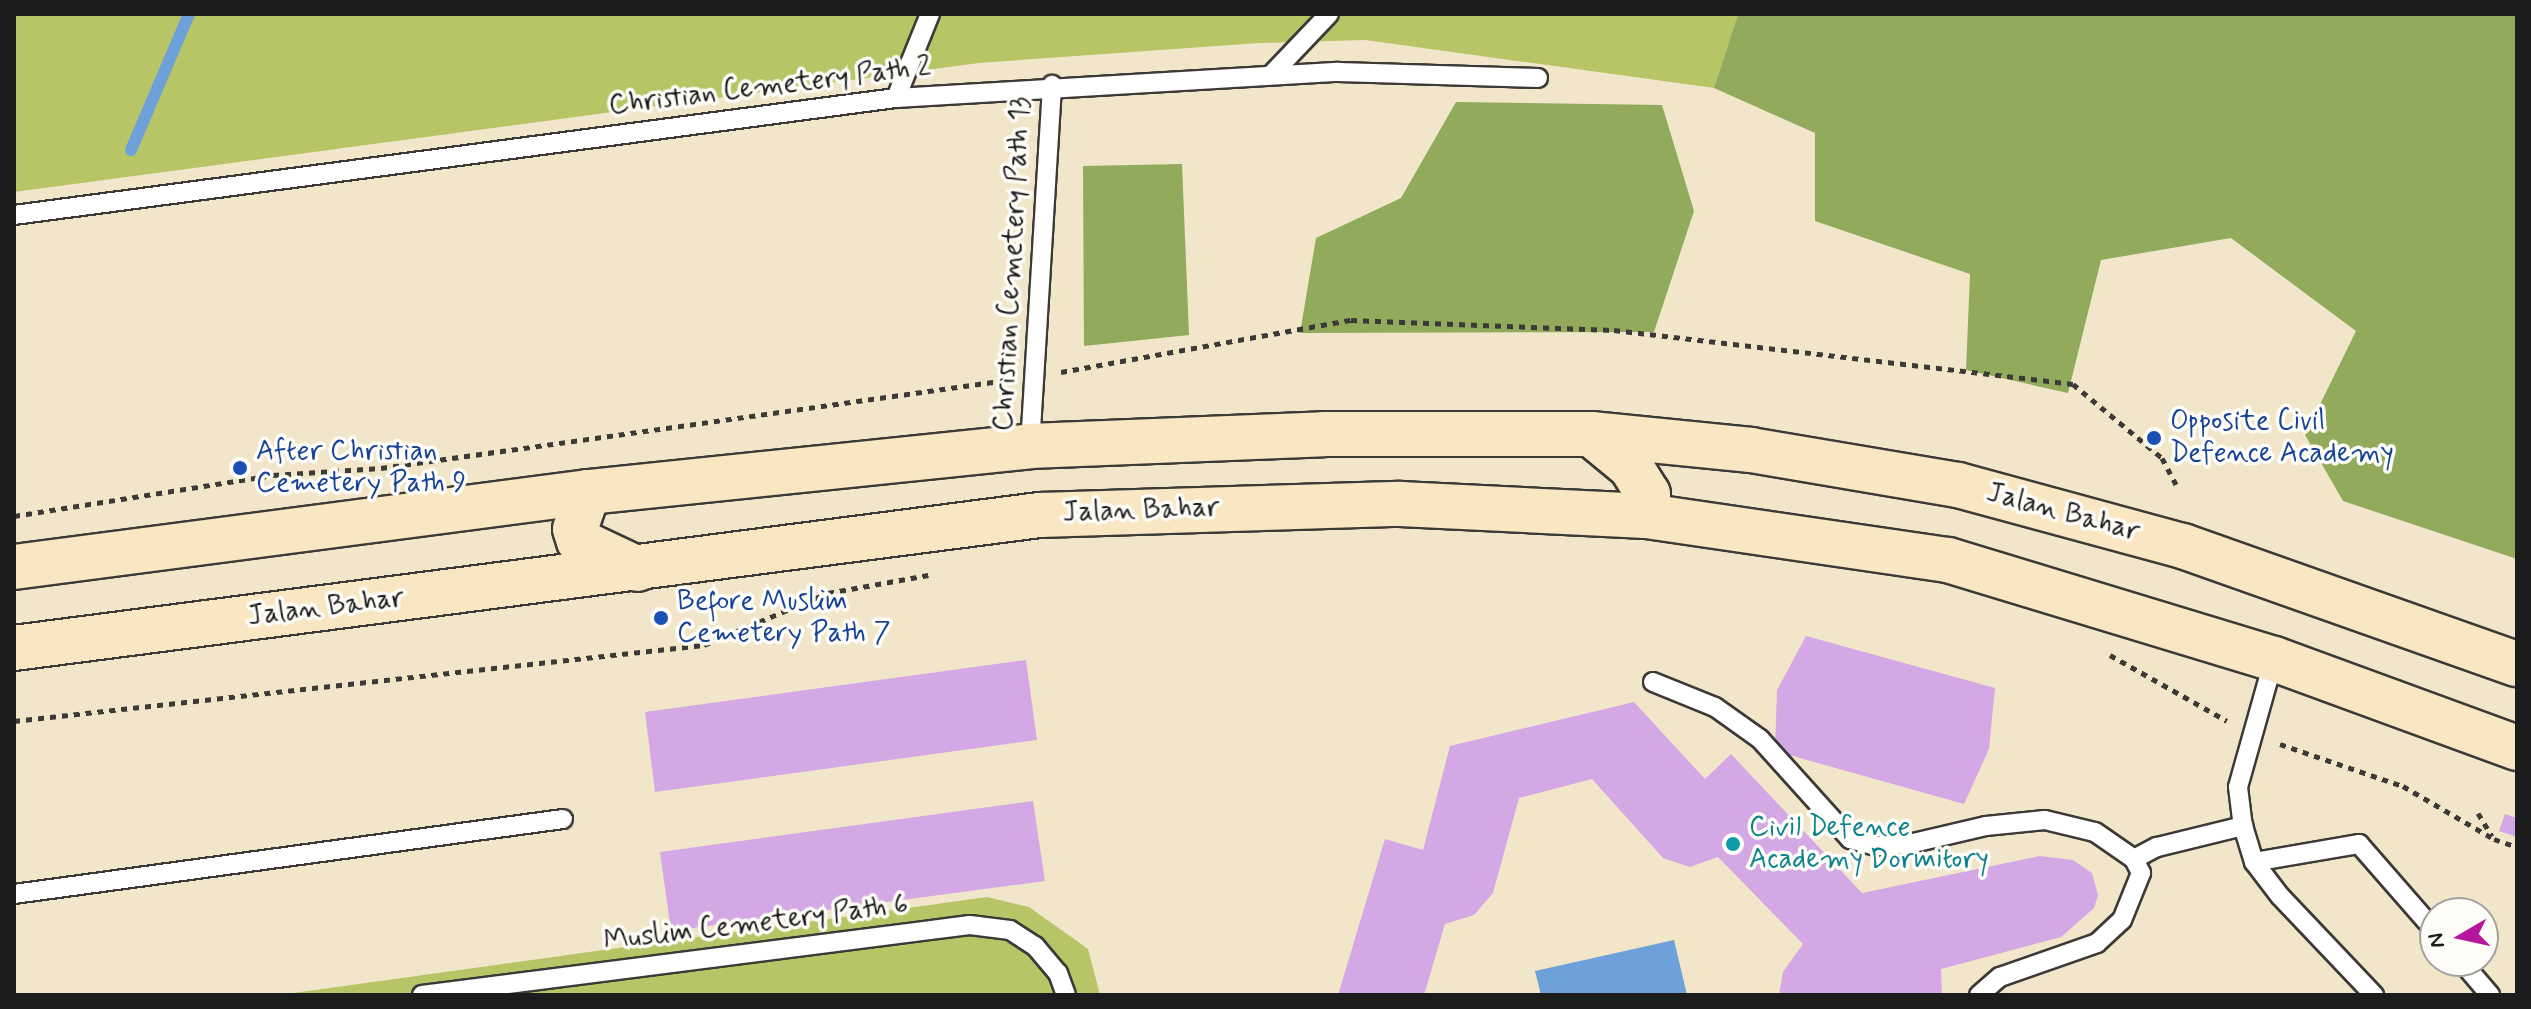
<!DOCTYPE html>
<style>
body{margin:0}
#map{position:relative;width:2531px;height:1009px;overflow:hidden;background:#f1e6ca;font-family:Mynerve,sans-serif}
div>[style]{position:absolute}
[style*='--x']{left:calc(var(--x)*1px);top:calc(var(--y)*1px);width:calc(var(--w)*1px);rotate:calc(var(--a)*1deg)}
.green>*{inset:0;background:#b7c567}
.forest>*{inset:0;background:#91aa5c}
.water>*{inset:0;background:#6ea0d9}
.stream>*{height:12px;margin:-6px;padding:0 6px;transform-origin:6px;border-radius:6px;background:#6ea0d9}
.building>*{inset:0;background:#d4a8e5}
.path>*{height:5px;margin-top:-2.5px;transform-origin:0;background:repeating-linear-gradient(90deg,#3c3a36 0 6px,transparent 0 12px)}
.roads{filter:drop-shadow(2px 0 #3c3a36) drop-shadow(-2px 0 #3c3a36) drop-shadow(0 2px #3c3a36) drop-shadow(0 -2px #3c3a36)}
.lane>*{height:18px;margin:-9px;padding:0 9px;transform-origin:9px;border-radius:9px;background:#fff}
.secondary>*{height:44px;margin:-22px;padding:0 22px;transform-origin:22px;border-radius:22px;background:#f9e7c3}
.dots>*{width:22px;height:22px;translate:-50% -50%;box-sizing:border-box;border:4px solid #fdfcf7;border-radius:50%}
span{translate:-50% -50%;white-space:nowrap;text-align:center;line-height:1.15;-webkit-text-stroke:7px #fdfcf7;paint-order:stroke}
.street-label{font-size:28px;color:#1c1c1c}
.transit-label{font-size:28px;color:#164399}
.left{translate:0 -50%;text-align:left}
.culture-label{font-size:28px;color:#0d838f}
.frame{position:absolute;inset:0;border:16px solid #1c1c1c;pointer-events:none}
.north{position:absolute;left:2419px;top:897px;width:80px;height:80px;box-sizing:border-box;background:#fdfcf7;border:2px solid #a3a29f;border-radius:50%;rotate:261deg;font-size:22px;font-weight:700;line-height:32px;text-align:center;color:#1c1c1c}
.north::after{content:'';display:block;margin:auto;width:28px;height:36px;background:#b5179e;clip-path:polygon(50% 0,100% 100%,50% 72%,0 100%)}
</style>
<div id="map">
<div class="green">
<i style="clip-path:polygon(14px 14px,1738px 14px,1714px 88px,1365px 40px,1259px 43px,979px 63px,14px 192px)"></i>
<i style="clip-path:polygon(987px 897px,1029px 907px,1088px 949px,1100px 995px,279px 995px)"></i>
</div>
<div class="forest">
<i style="clip-path:polygon(1738px 14px,2517px 14px,2517px 559px,2343px 501px,2305px 435px,2356px 331px,2231px 238px,2101px 260px,2068px 393px,1966px 370px,1970px 274px,1815px 221px,1815px 133px,1714px 88px)"></i>
<i style="clip-path:polygon(1456px 102px,1662px 105px,1694px 211px,1654px 332px,1300px 333px,1316px 238px,1401px 198px)"></i>
<i style="clip-path:polygon(1182px 164px,1189px 335px,1084px 346px,1083px 166px)"></i>
</div>
<div class="water">
<i style="clip-path:polygon(1674px 940px,1687px 995px,1541px 995px,1535px 971px)"></i>
</div>
<div class="stream">
<i style="--x:131;--y:150;--w:148;--a:-66.9"></i>
</div>
<div class="building">
<i style="clip-path:polygon(1806px 636px,1995px 688px,1989px 749px,1964px 804px,1775px 751px,1777px 690px)"></i>
<i style="clip-path:polygon(1026px 660px,1037px 740px,655px 792px,645px 712px)"></i>
<i style="clip-path:polygon(1634px 702px,1705px 779px,1731px 754px,1862px 893px,2040px 856px,2073px 860px,2092px 873px,2098px 895px,2094px 908px,2061px 937px,1941px 969px,1942px 995px,1779px 995px,1783px 972px,1803px 944px,1718px 857px,1690px 867px,1663px 858px,1592px 779px,1519px 798px,1493px 893px,1474px 915px,1445px 924px,1424px 995px,1338px 995px,1385px 839px,1423px 850px,1450px 746px)"></i>
<i style="clip-path:polygon(1033px 801px,1045px 881px,671px 931px,660px 852px)"></i>
<i style="clip-path:polygon(2505px 814px,2517px 818px,2517px 837px,2499px 831px)"></i>
</div>
<div class="path">
<i style="--x:1061;--y:372;--w:295;--a:-10.2"></i>
<i style="--x:1351;--y:320;--w:263;--a:2.2"></i>
<i style="--x:1614;--y:330;--w:462;--a:6.7"></i>
<i style="--x:2073;--y:384;--w:116;--a:39.7"></i>
<i style="--x:2162;--y:458;--w:30;--a:62"></i>
<i style="--x:14;--y:516;--w:262;--a:-9"></i>
<i style="--x:273;--y:475;--w:108;--a:-3.7"></i>
<i style="--x:381;--y:468;--w:632;--a:-8"></i>
<i style="--x:2110;--y:655;--w:134;--a:29.4"></i>
<i style="--x:14;--y:721;--w:694;--a:-6.29"></i>
<i style="--x:704;--y:645;--w:134;--a:-22.8"></i>
<i style="--x:828;--y:593;--w:102;--a:-10.2"></i>
<i style="--x:2280;--y:744;--w:130;--a:18.9"></i>
<i style="--x:2403;--y:786;--w:105;--a:30.2"></i>
<i style="--x:2494;--y:839;--w:24;--a:19"></i>
<i style="--x:2478;--y:813;--w:27;--a:59"></i>
</div>
<div class="roads">
<div class="lane">
<i style="--x:1271;--y:75;--w:84;--a:-46.4"></i>
<i style="--x:896;--y:98;--w:91;--a:-68"></i>
<i style="--x:14;--y:215;--w:890;--a:-7.56"></i>
<i style="--x:896;--y:98;--w:443;--a:-3.4"></i>
<i style="--x:1338;--y:72;--w:200;--a:1.7"></i>
<i style="--x:1030;--y:446;--w:362;--a:-86.5"></i>
<i style="--x:2274;--y:659;--w:133;--a:105.7"></i>
<i style="--x:2238;--y:787;--w:39;--a:83"></i>
<i style="--x:2243;--y:826;--w:38;--a:73"></i>
<i style="--x:2254;--y:862;--w:43;--a:52.6"></i>
<i style="--x:2280;--y:896;--w:137;--a:46.5"></i>
<i style="--x:1653;--y:682;--w:67;--a:22"></i>
<i style="--x:1715;--y:707;--w:55;--a:35.4"></i>
<i style="--x:1760;--y:739;--w:135;--a:48"></i>
<i style="--x:1850;--y:839;--w:28;--a:15"></i>
<i style="--x:1877;--y:846;--w:32;--a:-4"></i>
<i style="--x:1909;--y:844;--w:79;--a:-13.2"></i>
<i style="--x:1986;--y:826;--w:59;--a:-5.8"></i>
<i style="--x:2045;--y:820;--w:51;--a:13.5"></i>
<i style="--x:2095;--y:832;--w:47;--a:34.7"></i>
<i style="--x:2254;--y:862;--w:107;--a:-9.7"></i>
<i style="--x:2359;--y:844;--w:116;--a:48.9"></i>
<i style="--x:14;--y:894;--w:554;--a:-7.78"></i>
<i style="--x:2461;--y:961;--w:45;--a:49.5"></i>
<i style="--x:422;--y:995;--w:552;--a:-7.28"></i>
<i style="--x:970;--y:925;--w:40;--a:7.1"></i>
<i style="--x:1010;--y:930;--w:30;--a:33"></i>
<i style="--x:1035;--y:946;--w:35;--a:50"></i>
<i style="--x:1058;--y:973;--w:23;--a:70"></i>
<i style="--x:1979;--y:995;--w:28;--a:-41"></i>
<i style="--x:2000;--y:977;--w:103;--a:-19.3"></i>
<i style="--x:2097;--y:943;--w:34;--a:-43"></i>
<i style="--x:2122;--y:920;--w:51;--a:-68"></i>
<i style="--x:2141;--y:873;--w:16;--a:-117"></i>
<i style="--x:2134;--y:859;--w:26;--a:-28"></i>
<i style="--x:2157;--y:847;--w:89;--a:-13.7"></i>
</div>
<div class="secondary">
<i style="--x:1591;--y:434;--w:52;--a:39.5"></i>
<i style="--x:1631;--y:467;--w:32;--a:58"></i>
<i style="--x:1648;--y:494;--w:22;--a:95"></i>
<i style="--x:588;--y:492;--w:39;--a:109"></i>
<i style="--x:575;--y:529;--w:13;--a:72"></i>
<i style="--x:579;--y:541;--w:65;--a:25.4"></i>
<i style="--x:14;--y:567;--w:579;--a:-7.44"></i>
<i style="--x:588;--y:492;--w:444;--a:-5.9"></i>
<i style="--x:1030;--y:446;--w:294;--a:-2.3"></i>
<i style="--x:1324;--y:434;--w:267;--a:0"></i>
<i style="--x:1591;--y:434;--w:161;--a:5.7"></i>
<i style="--x:1751;--y:450;--w:210;--a:9.6"></i>
<i style="--x:1958;--y:485;--w:233;--a:15.2"></i>
<i style="--x:2183;--y:546;--w:354;--a:19.5"></i>
<i style="--x:14;--y:648;--w:1035;--a:-7.39"></i>
<i style="--x:1040;--y:515;--w:360;--a:-1.8"></i>
<i style="--x:1400;--y:504;--w:246;--a:2.8"></i>
<i style="--x:1646;--y:516;--w:305;--a:8.3"></i>
<i style="--x:1948;--y:560;--w:341;--a:16.9"></i>
<i style="--x:2274;--y:659;--w:259;--a:20.1"></i>
</div>
</div>
<div class="dots">
<i style="left:2154px;top:438px;background:#1a4fb4"></i>
<i style="left:240px;top:468px;background:#1a4fb4"></i>
<i style="left:661px;top:618px;background:#1a4fb4"></i>
<i style="left:1733px;top:844px;background:#0f9aa8"></i>
</div>
<div class="street-label">
<span style="left:770px;top:87px;rotate:-7deg">Christian Cemetery Path 2</span>
<span style="left:1013px;top:264px;rotate:-87deg">Christian Cemetery Path 13</span>
<span style="left:1141px;top:511px;rotate:-2deg">Jalan Bahar</span>
<span style="left:2063px;top:513px;rotate:15deg">Jalan Bahar</span>
<span style="left:326px;top:608px;rotate:-7deg">Jalan Bahar</span>
<span style="left:756px;top:924px;rotate:-7deg">Muslim Cemetery Path 6</span>
</div>
<div class="transit-label">
<span class="left" style="left:2170px;top:438px">Opposite Civil<br>Defence Academy</span>
<span class="left" style="left:256px;top:468px">After Christian<br>Cemetery Path 9</span>
<span class="left" style="left:677px;top:618px">Before Muslim<br>Cemetery Path 7</span>
</div>
<div class="culture-label">
<span class="left" style="left:1749px;top:844px">Civil Defence<br>Academy Dormitory</span>
</div>
<div class="frame"></div>
<div class="north">N</div>
</div>
